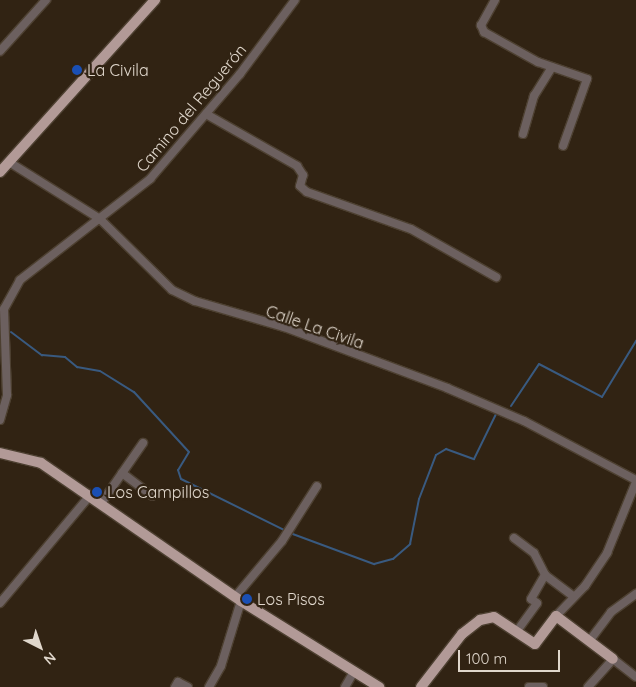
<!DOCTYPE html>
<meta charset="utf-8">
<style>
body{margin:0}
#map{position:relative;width:636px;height:687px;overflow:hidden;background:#312313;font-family:Quicksand,sans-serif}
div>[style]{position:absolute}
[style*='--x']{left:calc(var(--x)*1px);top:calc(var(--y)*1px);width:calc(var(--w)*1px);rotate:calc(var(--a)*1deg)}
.stream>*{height:2px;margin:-1px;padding:0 1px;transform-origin:1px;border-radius:1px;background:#395a80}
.roads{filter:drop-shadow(1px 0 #4d4031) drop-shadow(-1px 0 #4d4031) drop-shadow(0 1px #4d4031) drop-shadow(0 -1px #4d4031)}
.minor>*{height:8px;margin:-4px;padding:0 4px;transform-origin:4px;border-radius:4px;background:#6c605f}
.major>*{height:10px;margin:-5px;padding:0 5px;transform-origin:5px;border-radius:5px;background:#b29a97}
.dots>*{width:14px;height:14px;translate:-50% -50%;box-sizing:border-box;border:2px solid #312313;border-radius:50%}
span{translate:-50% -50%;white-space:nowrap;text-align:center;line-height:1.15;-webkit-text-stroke:4.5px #312313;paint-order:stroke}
.poi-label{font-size:16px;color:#e0d7cc}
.left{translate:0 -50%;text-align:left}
.street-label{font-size:16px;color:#e0d7cc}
.north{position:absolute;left:15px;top:622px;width:50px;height:50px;-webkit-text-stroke:4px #312313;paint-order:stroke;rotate:139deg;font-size:14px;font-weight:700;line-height:20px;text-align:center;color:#e0d7cc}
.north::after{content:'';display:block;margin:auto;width:18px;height:22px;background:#e0d7cc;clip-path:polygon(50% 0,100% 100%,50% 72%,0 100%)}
.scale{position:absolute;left:458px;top:650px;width:102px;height:22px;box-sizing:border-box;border:2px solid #e0d7cc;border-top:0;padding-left:6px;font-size:15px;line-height:18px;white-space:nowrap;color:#e0d7cc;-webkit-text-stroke:4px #312313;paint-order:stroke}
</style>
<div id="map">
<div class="stream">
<i style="--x:11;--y:332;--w:39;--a:37"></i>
<i style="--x:42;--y:355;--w:23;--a:5"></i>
<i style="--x:65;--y:357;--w:16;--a:40"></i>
<i style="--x:77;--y:367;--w:23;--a:10"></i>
<i style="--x:100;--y:371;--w:40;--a:32"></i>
<i style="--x:134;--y:392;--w:81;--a:47.5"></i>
<i style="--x:189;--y:452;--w:21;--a:121"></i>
<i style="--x:178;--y:470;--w:9;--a:72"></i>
<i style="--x:181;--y:479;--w:117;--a:26.3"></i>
<i style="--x:511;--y:406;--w:50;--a:-56.3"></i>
<i style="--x:539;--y:364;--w:71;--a:27.6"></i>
<i style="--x:602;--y:397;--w:66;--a:-58.7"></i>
<i style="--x:290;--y:533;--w:90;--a:20.3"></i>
<i style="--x:374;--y:564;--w:20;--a:-15"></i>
<i style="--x:393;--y:559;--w:23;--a:-41"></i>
<i style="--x:410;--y:544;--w:46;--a:-78.7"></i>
<i style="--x:419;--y:499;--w:47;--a:-68.9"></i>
<i style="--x:436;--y:455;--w:12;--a:-31"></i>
<i style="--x:446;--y:449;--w:30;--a:20"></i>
<i style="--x:474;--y:459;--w:52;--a:-63.9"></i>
</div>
<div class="roads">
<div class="minor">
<i style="--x:495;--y:0;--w:29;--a:119"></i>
<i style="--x:481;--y:25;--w:8;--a:67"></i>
<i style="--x:484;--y:32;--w:62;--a:29.1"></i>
<i style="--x:538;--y:62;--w:52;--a:19.1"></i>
<i style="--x:587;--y:79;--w:71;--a:109.7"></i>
<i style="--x:0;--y:51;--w:69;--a:-48"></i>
<i style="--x:206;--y:114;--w:105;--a:29.7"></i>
<i style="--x:297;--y:166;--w:11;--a:56"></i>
<i style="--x:303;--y:175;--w:11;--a:105"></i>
<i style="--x:300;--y:186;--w:9;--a:41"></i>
<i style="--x:307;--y:192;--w:110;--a:19.6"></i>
<i style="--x:411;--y:229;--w:98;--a:29.5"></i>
<i style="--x:523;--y:134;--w:40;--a:-74"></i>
<i style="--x:534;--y:96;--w:34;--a:-58"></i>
<i style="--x:9;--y:162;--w:107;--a:32.1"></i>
<i style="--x:100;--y:219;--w:101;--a:44.6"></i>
<i style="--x:172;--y:290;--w:25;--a:26"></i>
<i style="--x:195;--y:301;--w:93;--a:16.3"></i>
<i style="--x:284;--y:327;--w:174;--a:20.5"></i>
<i style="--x:447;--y:388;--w:84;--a:23.2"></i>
<i style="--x:524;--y:421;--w:127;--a:27.8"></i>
<i style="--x:0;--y:420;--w:26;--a:-74"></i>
<i style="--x:7;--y:395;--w:86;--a:-92"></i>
<i style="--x:4;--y:309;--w:33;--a:-61"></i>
<i style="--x:20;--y:280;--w:165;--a:-37.8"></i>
<i style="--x:150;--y:179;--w:138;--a:-49.4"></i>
<i style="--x:240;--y:74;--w:92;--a:-53.4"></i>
<i style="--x:122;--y:473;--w:38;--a:37"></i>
<i style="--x:102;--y:502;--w:72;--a:-55.2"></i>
<i style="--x:514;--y:538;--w:25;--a:37"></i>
<i style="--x:534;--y:553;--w:25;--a:63"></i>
<i style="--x:545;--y:575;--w:35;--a:37"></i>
<i style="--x:235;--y:597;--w:73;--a:-50"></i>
<i style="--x:282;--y:541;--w:65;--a:-57.5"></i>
<i style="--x:0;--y:603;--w:142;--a:-50.1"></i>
<i style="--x:556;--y:616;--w:42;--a:-46"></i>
<i style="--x:585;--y:586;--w:40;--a:-56"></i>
<i style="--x:607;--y:553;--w:77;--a:-67.8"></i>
<i style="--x:517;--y:631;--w:34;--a:-54"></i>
<i style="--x:537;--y:603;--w:7;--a:-146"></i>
<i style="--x:531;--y:599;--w:28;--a:-60"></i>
<i style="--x:590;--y:640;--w:35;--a:-53"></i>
<i style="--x:611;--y:612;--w:31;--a:-36"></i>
<i style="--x:175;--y:687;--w:6;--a:-59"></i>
<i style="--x:178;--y:682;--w:11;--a:27"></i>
<i style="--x:209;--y:687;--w:24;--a:-60"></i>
<i style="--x:221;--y:666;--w:68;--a:-72.9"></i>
<i style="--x:345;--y:687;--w:16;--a:-60"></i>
<i style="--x:529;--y:687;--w:14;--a:0"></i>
<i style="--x:588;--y:687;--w:38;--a:-48"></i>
<i style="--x:613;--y:659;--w:29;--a:38"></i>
</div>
<div class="major">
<i style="--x:0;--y:172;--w:232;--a:-48"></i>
<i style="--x:0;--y:453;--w:42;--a:13.7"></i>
<i style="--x:41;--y:463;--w:243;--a:34.6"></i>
<i style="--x:241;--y:601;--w:163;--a:31.9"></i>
<i style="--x:421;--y:687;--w:67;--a:-52.3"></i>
<i style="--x:462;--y:634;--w:23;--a:-38"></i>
<i style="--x:480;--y:620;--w:14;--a:-12"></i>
<i style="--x:494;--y:617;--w:49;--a:33.4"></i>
<i style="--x:535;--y:644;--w:35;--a:-53"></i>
<i style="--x:556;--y:616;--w:71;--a:37"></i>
</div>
</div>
<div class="dots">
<i style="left:77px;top:70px;background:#1a4fb4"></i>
<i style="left:97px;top:492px;background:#1a4fb4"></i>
<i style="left:247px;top:599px;background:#1a4fb4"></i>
</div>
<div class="poi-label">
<span class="left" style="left:87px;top:70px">La Civila</span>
<span class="left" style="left:107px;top:492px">Los Campillos</span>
<span class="left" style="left:257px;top:599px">Los Pisos</span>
</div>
<div class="street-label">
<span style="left:191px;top:108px;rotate:-50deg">Camino del Reguerón</span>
<span style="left:315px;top:327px;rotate:19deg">Calle La Civila</span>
</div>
<div class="north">N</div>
<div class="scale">100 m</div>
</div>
